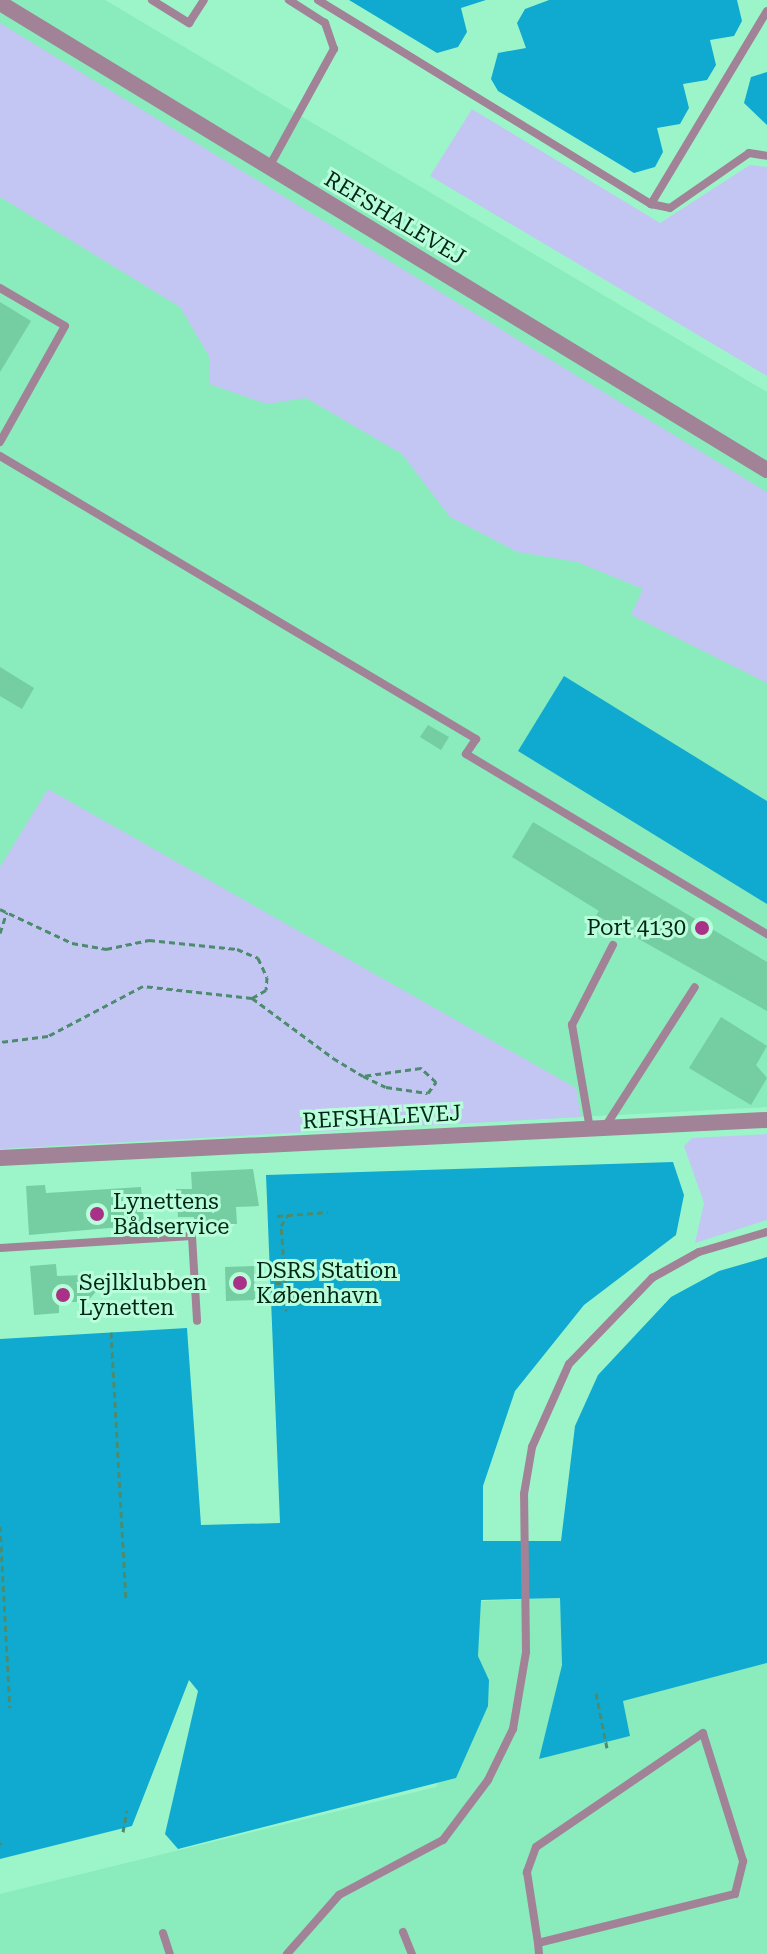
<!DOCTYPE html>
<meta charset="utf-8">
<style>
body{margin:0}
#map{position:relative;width:767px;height:1954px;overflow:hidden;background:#9cf5c9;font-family:"Roboto Serif",serif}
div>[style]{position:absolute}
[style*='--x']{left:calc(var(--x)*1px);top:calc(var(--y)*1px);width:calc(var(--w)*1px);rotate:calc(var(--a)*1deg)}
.built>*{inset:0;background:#8aebbc}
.green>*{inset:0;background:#c3c6f3}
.water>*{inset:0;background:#10aad0}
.building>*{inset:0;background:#75cda2}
.path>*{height:3px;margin-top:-1.5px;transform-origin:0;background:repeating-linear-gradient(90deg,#4c8b6e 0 6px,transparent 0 10px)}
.service>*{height:8px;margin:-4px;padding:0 4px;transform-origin:4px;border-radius:4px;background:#a28296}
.minor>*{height:16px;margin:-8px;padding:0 8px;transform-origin:8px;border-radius:8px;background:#a28296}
.dots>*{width:22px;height:22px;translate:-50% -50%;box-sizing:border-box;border:4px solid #b9feda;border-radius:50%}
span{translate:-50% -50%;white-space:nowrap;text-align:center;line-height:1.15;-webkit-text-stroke:6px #b9feda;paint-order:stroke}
.street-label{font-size:22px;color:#002617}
.poi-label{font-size:22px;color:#002617}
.right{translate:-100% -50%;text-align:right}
.left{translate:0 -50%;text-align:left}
</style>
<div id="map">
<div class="built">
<i style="clip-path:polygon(0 0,105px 0,767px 392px,767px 1107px,0 1148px)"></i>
<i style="clip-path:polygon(560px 1598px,562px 1665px,539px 1759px,630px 1736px,622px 1701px,767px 1663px,767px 1954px,0 1954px,0 1894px,436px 1787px,489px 1680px,478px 1656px,480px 1601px)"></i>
</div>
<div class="green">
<i style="clip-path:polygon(0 23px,767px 492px,767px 683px,631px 615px,643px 589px,577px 562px,517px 552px,450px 517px,402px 454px,306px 398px,267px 404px,209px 384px,210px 358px,180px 307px,0 197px)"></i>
<i style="clip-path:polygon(472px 109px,660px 223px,750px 165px,767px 167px,767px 376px,430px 176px)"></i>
<i style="clip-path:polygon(48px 789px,576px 1088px,581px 1117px,0 1149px,0 867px)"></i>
<i style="clip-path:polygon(767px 1134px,767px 1220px,695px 1243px,704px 1203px,684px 1146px,692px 1138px)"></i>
</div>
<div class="water">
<i style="clip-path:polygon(349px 0,486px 0,461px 8px,467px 32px,458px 47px,437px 53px)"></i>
<i style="clip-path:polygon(549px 0,737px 0,742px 21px,734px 36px,710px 40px,716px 65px,707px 80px,683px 84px,689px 108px,680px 124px,657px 128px,663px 152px,655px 167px,634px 173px,498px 91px,491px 79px,498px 53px,526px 48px,517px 23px,525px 9px)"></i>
<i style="clip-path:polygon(767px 72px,767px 125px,744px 103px,751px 77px)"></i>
<i style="clip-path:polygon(564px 676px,767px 801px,767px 904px,518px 751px)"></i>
<i style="clip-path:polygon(673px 1162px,684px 1195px,676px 1235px,584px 1305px,515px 1391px,483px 1486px,483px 1541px,561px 1541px,575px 1426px,598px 1375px,671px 1297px,719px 1271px,767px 1257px,767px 1663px,623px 1701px,630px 1736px,539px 1759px,562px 1665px,560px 1598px,481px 1600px,478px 1656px,489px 1680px,488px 1706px,456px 1778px,178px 1849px,165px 1834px,198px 1691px,189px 1680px,132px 1826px,0 1859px,0 1339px,187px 1328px,201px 1525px,280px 1523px,266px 1175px)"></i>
</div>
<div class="building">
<i style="clip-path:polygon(0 302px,31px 321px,0 372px)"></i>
<i style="clip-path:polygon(0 667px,34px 688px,22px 709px,0 696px)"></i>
<i style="clip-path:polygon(428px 725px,449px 737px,441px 750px,420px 737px)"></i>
<i style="clip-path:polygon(533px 822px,767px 962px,767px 1011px,596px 915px,599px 911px,512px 857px)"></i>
<i style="clip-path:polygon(721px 1017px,767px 1046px,756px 1065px,767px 1078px,751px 1105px,689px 1068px)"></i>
<i style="clip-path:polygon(253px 1169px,259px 1206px,236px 1207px,237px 1224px,194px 1227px,194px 1217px,178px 1217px,176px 1189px,192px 1189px,191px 1172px)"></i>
<i style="clip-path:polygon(45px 1185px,46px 1193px,141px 1187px,144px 1225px,29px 1235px,26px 1186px)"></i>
<i style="clip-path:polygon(56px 1264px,57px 1276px,85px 1275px,99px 1288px,87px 1302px,59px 1302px,59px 1313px,34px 1315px,30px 1266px)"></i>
<i style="clip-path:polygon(254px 1266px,255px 1300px,226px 1301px,225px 1267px)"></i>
</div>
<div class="path">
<i style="--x:0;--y:909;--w:80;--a:25.3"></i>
<i style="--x:72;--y:943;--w:35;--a:10"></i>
<i style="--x:106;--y:949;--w:44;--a:-11.8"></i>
<i style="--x:149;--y:940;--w:88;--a:5.8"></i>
<i style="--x:237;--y:949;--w:23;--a:23"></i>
<i style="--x:258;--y:958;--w:21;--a:65"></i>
<i style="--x:267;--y:977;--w:13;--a:94"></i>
<i style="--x:266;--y:990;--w:16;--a:150"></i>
<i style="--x:252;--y:998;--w:110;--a:-173.7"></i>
<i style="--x:143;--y:986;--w:107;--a:152.2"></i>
<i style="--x:48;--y:1036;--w:48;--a:172.9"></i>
<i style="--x:0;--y:933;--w:22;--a:-72"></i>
<i style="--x:252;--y:998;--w:101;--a:36.5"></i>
<i style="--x:333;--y:1058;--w:35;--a:31"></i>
<i style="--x:363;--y:1076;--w:25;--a:26"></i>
<i style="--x:386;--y:1087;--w:42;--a:8.1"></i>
<i style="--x:428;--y:1093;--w:14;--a:-54"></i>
<i style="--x:436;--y:1082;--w:21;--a:-137"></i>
<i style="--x:421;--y:1068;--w:59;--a:172.1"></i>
<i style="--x:277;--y:1216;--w:51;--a:-4.5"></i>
<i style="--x:285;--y:1274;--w:48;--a:-94.8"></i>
<i style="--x:281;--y:1226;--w:13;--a:-58"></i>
<i style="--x:285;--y:1279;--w:32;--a:88"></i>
<i style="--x:275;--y:1283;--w:10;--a:0"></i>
<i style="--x:111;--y:1332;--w:266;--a:86.8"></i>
<i style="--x:0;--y:1526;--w:182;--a:86.9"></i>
<i style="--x:596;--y:1693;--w:56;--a:78.7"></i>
<i style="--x:123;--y:1832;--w:22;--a:-80"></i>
<i style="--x:0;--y:1844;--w:2;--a:-27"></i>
</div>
<div class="service">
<i style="--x:152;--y:0;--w:44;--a:31.9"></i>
<i style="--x:189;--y:23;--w:27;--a:-57"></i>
<i style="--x:318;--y:0;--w:391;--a:31.5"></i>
<i style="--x:651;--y:204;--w:225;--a:-59"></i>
<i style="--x:269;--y:167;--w:135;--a:-61.2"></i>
<i style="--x:334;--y:49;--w:28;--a:-109"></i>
<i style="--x:325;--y:23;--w:43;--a:-147.4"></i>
<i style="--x:651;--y:204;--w:19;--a:12"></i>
<i style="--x:670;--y:208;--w:96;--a:-34.8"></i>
<i style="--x:749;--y:153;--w:18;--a:9"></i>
<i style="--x:0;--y:288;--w:75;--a:30.3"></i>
<i style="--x:65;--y:326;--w:133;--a:119.3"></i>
<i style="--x:0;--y:456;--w:554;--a:30.73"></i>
<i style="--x:476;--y:739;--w:18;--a:124"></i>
<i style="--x:466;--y:754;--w:351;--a:30.9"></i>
<i style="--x:605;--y:1127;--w:166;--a:-57.3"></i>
<i style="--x:590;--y:1129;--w:106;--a:-99.8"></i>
<i style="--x:572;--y:1025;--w:90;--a:-62.9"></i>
<i style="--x:0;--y:1248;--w:192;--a:-3.6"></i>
<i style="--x:192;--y:1236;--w:85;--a:86.6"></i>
<i style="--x:403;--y:1932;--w:24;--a:68"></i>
<i style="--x:163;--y:1933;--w:22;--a:72"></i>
<i style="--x:538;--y:1943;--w:203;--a:-14"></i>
<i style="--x:735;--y:1894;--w:34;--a:-76"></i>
<i style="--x:743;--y:1861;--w:134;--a:-107.4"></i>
<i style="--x:703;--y:1733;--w:202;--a:145.7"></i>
<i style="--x:536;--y:1847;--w:27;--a:110"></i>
<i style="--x:527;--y:1872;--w:72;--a:81.2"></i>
<i style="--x:538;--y:1943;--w:11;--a:85"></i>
<i style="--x:287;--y:1954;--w:79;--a:-48.6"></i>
<i style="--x:339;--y:1895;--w:118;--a:-27.9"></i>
<i style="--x:443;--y:1840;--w:75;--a:-53.1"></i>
<i style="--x:488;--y:1780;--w:57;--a:-63.9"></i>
<i style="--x:513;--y:1729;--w:78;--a:-80.4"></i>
<i style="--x:526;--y:1652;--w:158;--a:-90.7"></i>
<i style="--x:524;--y:1494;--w:48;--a:-80.3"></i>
<i style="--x:532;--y:1447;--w:91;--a:-66"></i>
<i style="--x:569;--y:1364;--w:120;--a:-46"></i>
<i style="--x:652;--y:1278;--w:54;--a:-29"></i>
<i style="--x:699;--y:1252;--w:71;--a:-16.4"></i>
</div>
<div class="minor">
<i style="--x:0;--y:3;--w:898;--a:31.34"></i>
<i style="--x:0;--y:1158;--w:768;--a:-2.84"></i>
</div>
<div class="dots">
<i style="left:702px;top:928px;background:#a93187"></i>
<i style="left:97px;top:1214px;background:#a93187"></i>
<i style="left:240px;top:1283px;background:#a93187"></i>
<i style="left:63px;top:1295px;background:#a93187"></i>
</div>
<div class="street-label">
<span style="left:395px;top:218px;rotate:31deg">REFSHALEVEJ</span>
<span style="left:382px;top:1117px;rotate:-3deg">REFSHALEVEJ</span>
</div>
<div class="poi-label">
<span class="right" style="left:686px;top:928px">Port 4130</span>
<span class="left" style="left:113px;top:1214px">Lynettens<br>Bådservice</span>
<span class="left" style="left:256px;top:1283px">DSRS Station<br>København</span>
<span class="left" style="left:79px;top:1295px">Sejlklubben<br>Lynetten</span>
</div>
</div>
